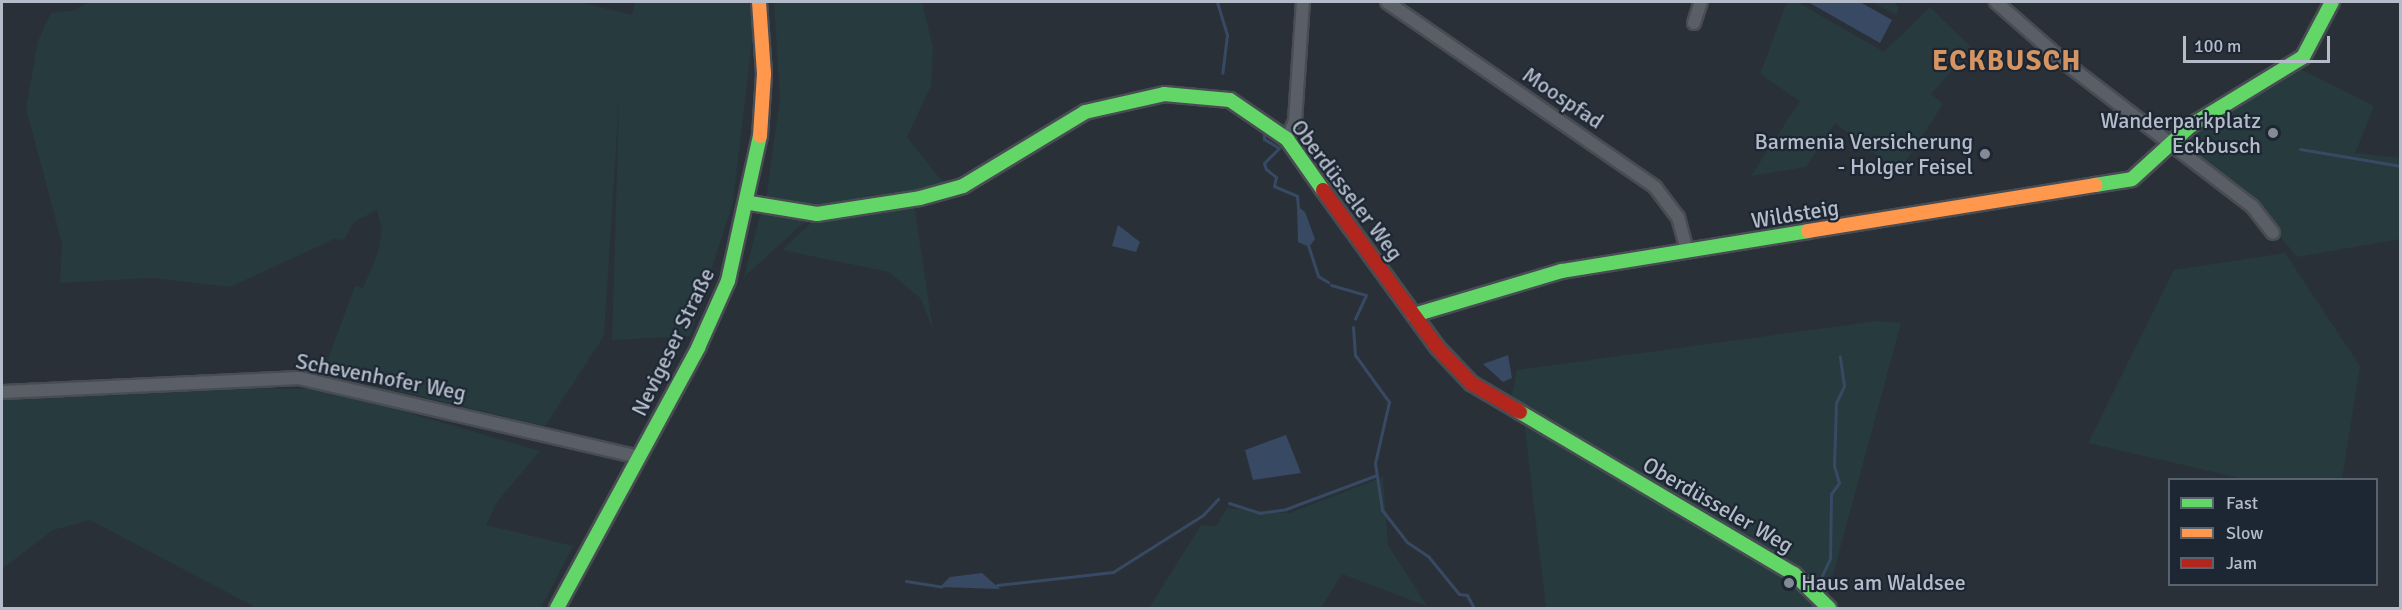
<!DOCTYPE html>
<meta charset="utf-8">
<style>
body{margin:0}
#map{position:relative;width:2402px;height:610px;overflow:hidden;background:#2a3038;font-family:Signika,sans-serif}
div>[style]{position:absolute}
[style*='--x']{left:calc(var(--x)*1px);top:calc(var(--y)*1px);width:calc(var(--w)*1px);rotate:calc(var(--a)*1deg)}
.green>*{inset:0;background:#273a3e}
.water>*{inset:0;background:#384963}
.stream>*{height:3px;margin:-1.5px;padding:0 1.5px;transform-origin:1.5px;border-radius:1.5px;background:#384963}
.roads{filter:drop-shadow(2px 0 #484c53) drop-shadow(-2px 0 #484c53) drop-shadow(0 2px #484c53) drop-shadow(0 -2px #484c53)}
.street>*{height:12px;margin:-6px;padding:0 6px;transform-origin:6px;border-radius:6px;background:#5a5e66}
.fast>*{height:14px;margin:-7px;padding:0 7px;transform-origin:7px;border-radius:7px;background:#63d668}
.slow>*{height:14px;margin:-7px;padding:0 7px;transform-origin:7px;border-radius:7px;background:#ff974d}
.jam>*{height:14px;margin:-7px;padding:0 7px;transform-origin:7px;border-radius:7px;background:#b3261e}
.dots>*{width:16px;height:16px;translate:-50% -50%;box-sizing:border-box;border:3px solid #1d2633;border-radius:50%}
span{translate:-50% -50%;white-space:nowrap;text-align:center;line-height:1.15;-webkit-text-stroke:4.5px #1d2633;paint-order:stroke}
.street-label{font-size:22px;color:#b4bcc9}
.poi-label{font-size:22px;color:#b4bcc9}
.right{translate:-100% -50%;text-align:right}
.left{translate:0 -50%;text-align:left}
.district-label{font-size:28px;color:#d59563;font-weight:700;letter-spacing:1.5px}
.frame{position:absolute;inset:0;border:3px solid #b4bcc9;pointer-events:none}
.legend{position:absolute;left:2168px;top:478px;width:210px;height:108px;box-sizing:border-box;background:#1d2633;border:2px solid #59626f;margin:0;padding:8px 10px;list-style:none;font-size:18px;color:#b4bcc9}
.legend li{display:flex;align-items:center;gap:12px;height:30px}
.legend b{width:30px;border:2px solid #59626f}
.scale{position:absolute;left:2183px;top:36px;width:147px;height:27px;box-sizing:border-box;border:3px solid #b4bcc9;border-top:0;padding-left:8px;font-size:18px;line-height:21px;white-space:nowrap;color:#b4bcc9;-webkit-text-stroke:4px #1d2633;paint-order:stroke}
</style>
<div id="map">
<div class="green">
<i style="clip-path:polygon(87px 2px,579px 2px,632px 15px,635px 2px,749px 2px,754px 24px,733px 202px,690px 336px,612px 340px,619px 100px,604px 336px,545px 426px,323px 373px,355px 286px,363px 288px,378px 253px,382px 229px,377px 210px,354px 222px,344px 240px,334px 239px,230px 287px,152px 278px,60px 283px,62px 243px,26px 108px,38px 41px,51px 13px,76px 10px)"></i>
<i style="clip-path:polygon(774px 2px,922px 2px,933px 48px,931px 86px,907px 137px,941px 180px,960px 183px,828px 209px,766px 199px,780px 99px)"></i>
<i style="clip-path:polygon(1787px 2px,1797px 2px,1884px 52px,1930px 7px,1972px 48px,1931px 94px,1943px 104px,1899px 172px,1835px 123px,1806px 167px,1751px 176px,1800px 101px,1760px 74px)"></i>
<i style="clip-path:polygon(1872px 2px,1894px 2px,1899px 9px,1896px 15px)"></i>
<i style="clip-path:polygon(2300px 69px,2374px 106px,2355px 153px,2400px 158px,2400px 239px,2297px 257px,2254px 204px,2181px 148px,2182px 140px)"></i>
<i style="clip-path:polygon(914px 204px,933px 330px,921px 299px,889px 272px,782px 250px,814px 220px)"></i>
<i style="clip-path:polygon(766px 214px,808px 219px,744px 277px,760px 216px)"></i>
<i style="clip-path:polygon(2285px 253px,2360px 366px,2342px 479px,2244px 479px,2088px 443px,2174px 270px)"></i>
<i style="clip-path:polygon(1877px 321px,1901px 323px,1824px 608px,1546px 608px,1524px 421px,1511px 400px,1517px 370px)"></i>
<i style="clip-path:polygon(253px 388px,326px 389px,540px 451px,497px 502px,486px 525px,573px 546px,541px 608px,257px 608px,90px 520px,53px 530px,2px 569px,2px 397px)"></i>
<i style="clip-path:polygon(1383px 477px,1388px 545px,1427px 606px,1342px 574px,1321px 608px,1149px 608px,1201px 525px,1216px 526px,1227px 508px,1290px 513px)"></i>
</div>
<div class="water">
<i style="clip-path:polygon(1808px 2px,1860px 2px,1892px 20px,1880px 43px)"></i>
<i style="clip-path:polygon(1297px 206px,1305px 212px,1315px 239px,1309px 247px,1298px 242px)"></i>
<i style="clip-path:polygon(1118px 225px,1140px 242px,1136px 252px,1112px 246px)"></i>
<i style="clip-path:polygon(1508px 355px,1512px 378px,1503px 382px,1483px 364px)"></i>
<i style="clip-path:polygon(1286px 435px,1301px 473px,1253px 480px,1245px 450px)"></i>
<i style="clip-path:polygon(982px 573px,1000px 589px,940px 587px,950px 577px)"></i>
</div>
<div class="stream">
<i style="--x:1217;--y:2;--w:34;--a:73"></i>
<i style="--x:1227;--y:35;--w:38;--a:97"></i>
<i style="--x:1264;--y:130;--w:9;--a:90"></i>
<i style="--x:1264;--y:139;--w:17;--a:31"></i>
<i style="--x:1279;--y:148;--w:21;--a:135"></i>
<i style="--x:1264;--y:163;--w:6;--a:72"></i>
<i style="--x:1266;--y:169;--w:13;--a:39"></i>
<i style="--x:1276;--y:177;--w:9;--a:103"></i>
<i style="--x:1274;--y:186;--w:25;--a:23"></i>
<i style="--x:1297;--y:196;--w:11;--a:85"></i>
<i style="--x:2300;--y:149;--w:101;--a:9.6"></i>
<i style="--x:1308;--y:245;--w:33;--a:72"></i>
<i style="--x:1318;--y:276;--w:12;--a:31"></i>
<i style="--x:1331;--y:285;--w:36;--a:16"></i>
<i style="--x:1366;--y:295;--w:26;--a:115"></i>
<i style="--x:1353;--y:327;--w:28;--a:86"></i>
<i style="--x:1355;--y:355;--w:58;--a:54.1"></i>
<i style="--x:1389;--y:402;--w:63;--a:102.9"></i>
<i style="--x:1375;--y:463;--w:48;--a:81.5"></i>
<i style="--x:1382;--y:510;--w:41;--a:52"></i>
<i style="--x:1407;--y:542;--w:25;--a:34"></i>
<i style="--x:1428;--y:556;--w:49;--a:50.8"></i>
<i style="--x:1459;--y:594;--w:8;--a:7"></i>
<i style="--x:1467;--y:595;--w:15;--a:62"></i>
<i style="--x:1229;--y:503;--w:32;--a:18"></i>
<i style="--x:1259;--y:513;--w:27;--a:-8"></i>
<i style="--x:1286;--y:509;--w:97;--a:-20.5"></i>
<i style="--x:906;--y:581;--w:36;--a:9"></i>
<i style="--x:1819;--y:582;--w:26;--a:-65"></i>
<i style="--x:1830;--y:558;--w:64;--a:-89.1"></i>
<i style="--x:1831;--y:494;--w:14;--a:-54"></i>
<i style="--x:1839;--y:483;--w:18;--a:-106"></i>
<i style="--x:1834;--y:466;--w:63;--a:-88.2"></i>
<i style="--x:1836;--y:403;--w:19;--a:-65"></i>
<i style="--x:1844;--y:386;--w:30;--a:-98"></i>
<i style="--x:997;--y:585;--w:117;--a:-6.4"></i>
<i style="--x:1113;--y:572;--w:107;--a:-32.3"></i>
<i style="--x:1203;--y:515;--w:22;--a:-47"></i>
<i style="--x:1812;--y:604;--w:4;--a:76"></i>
</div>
<div class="roads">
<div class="street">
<i style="--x:1387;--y:2;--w:326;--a:34.6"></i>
<i style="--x:1655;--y:187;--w:38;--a:53"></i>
<i style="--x:1678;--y:217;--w:35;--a:75"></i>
<i style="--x:1996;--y:2;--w:96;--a:41.2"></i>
<i style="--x:2068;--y:65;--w:232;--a:37.5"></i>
<i style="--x:2252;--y:206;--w:34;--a:52"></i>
<i style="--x:1694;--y:23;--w:22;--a:-72"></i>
<i style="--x:1287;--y:139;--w:20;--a:-66"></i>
<i style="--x:1295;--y:121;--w:119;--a:-86.2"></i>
<i style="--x:2;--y:392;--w:297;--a:-2.7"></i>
<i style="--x:299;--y:378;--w:349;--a:13.1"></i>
</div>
<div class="fast">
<i style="--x:2095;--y:185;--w:37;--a:-9"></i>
<i style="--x:2132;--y:179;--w:79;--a:-42.4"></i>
<i style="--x:2190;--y:126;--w:132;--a:-31.4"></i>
<i style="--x:2303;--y:57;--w:62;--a:-62.2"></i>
<i style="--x:750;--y:203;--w:68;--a:9.3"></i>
<i style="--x:817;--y:214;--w:104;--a:-8.8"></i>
<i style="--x:920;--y:198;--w:45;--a:-15.6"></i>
<i style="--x:963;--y:186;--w:143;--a:-31.2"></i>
<i style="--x:1085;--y:112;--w:81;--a:-12.8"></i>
<i style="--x:1164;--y:94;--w:66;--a:5.2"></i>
<i style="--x:1230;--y:100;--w:69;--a:34.4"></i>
<i style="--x:1287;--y:139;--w:62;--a:54.8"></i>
<i style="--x:1414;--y:315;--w:154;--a:-16.6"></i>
<i style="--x:1562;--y:271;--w:249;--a:-9.2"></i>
<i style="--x:1520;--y:412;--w:318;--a:30.6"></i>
<i style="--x:1794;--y:574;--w:49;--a:44.2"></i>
<i style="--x:557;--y:608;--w:296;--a:-61.5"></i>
<i style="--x:698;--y:348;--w:73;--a:-65.9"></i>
<i style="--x:728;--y:281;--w:148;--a:-77.6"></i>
</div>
<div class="slow">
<i style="--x:759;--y:2;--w:72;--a:86"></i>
<i style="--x:764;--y:74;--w:62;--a:93.7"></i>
<i style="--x:1808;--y:231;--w:291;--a:-9.1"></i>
</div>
<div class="jam">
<i style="--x:1323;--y:190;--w:194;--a:54"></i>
<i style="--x:1437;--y:347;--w:50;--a:46.6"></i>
<i style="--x:1471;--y:383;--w:57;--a:30.6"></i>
</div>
</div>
<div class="dots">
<i style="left:2273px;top:133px;background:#848b96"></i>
<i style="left:1985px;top:154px;background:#848b96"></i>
<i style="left:1789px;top:583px;background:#848b96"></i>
</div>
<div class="street-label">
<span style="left:1563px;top:98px;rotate:34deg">Moospfad</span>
<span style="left:1347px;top:190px;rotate:53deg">Oberdüsseler Weg</span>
<span style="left:1795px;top:214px;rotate:-9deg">Wildsteig</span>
<span style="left:673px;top:342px;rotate:-64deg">Nevigeser Straße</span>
<span style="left:381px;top:377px;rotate:11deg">Schevenhofer Weg</span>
<span style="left:1718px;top:505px;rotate:30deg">Oberdüsseler Weg</span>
</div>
<div class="poi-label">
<span class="right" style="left:2261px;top:133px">Wanderparkplatz<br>Eckbusch</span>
<span class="right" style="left:1973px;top:154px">Barmenia Versicherung<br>- Holger Feisel</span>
<span class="left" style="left:1801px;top:583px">Haus am Waldsee</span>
</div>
<div class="district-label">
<span style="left:2007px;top:61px">ECKBUSCH</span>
</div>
<div class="frame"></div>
<ul class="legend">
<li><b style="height:8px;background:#63d668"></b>Fast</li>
<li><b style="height:8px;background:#ff974d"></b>Slow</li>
<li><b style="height:8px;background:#b3261e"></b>Jam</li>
</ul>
<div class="scale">100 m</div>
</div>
